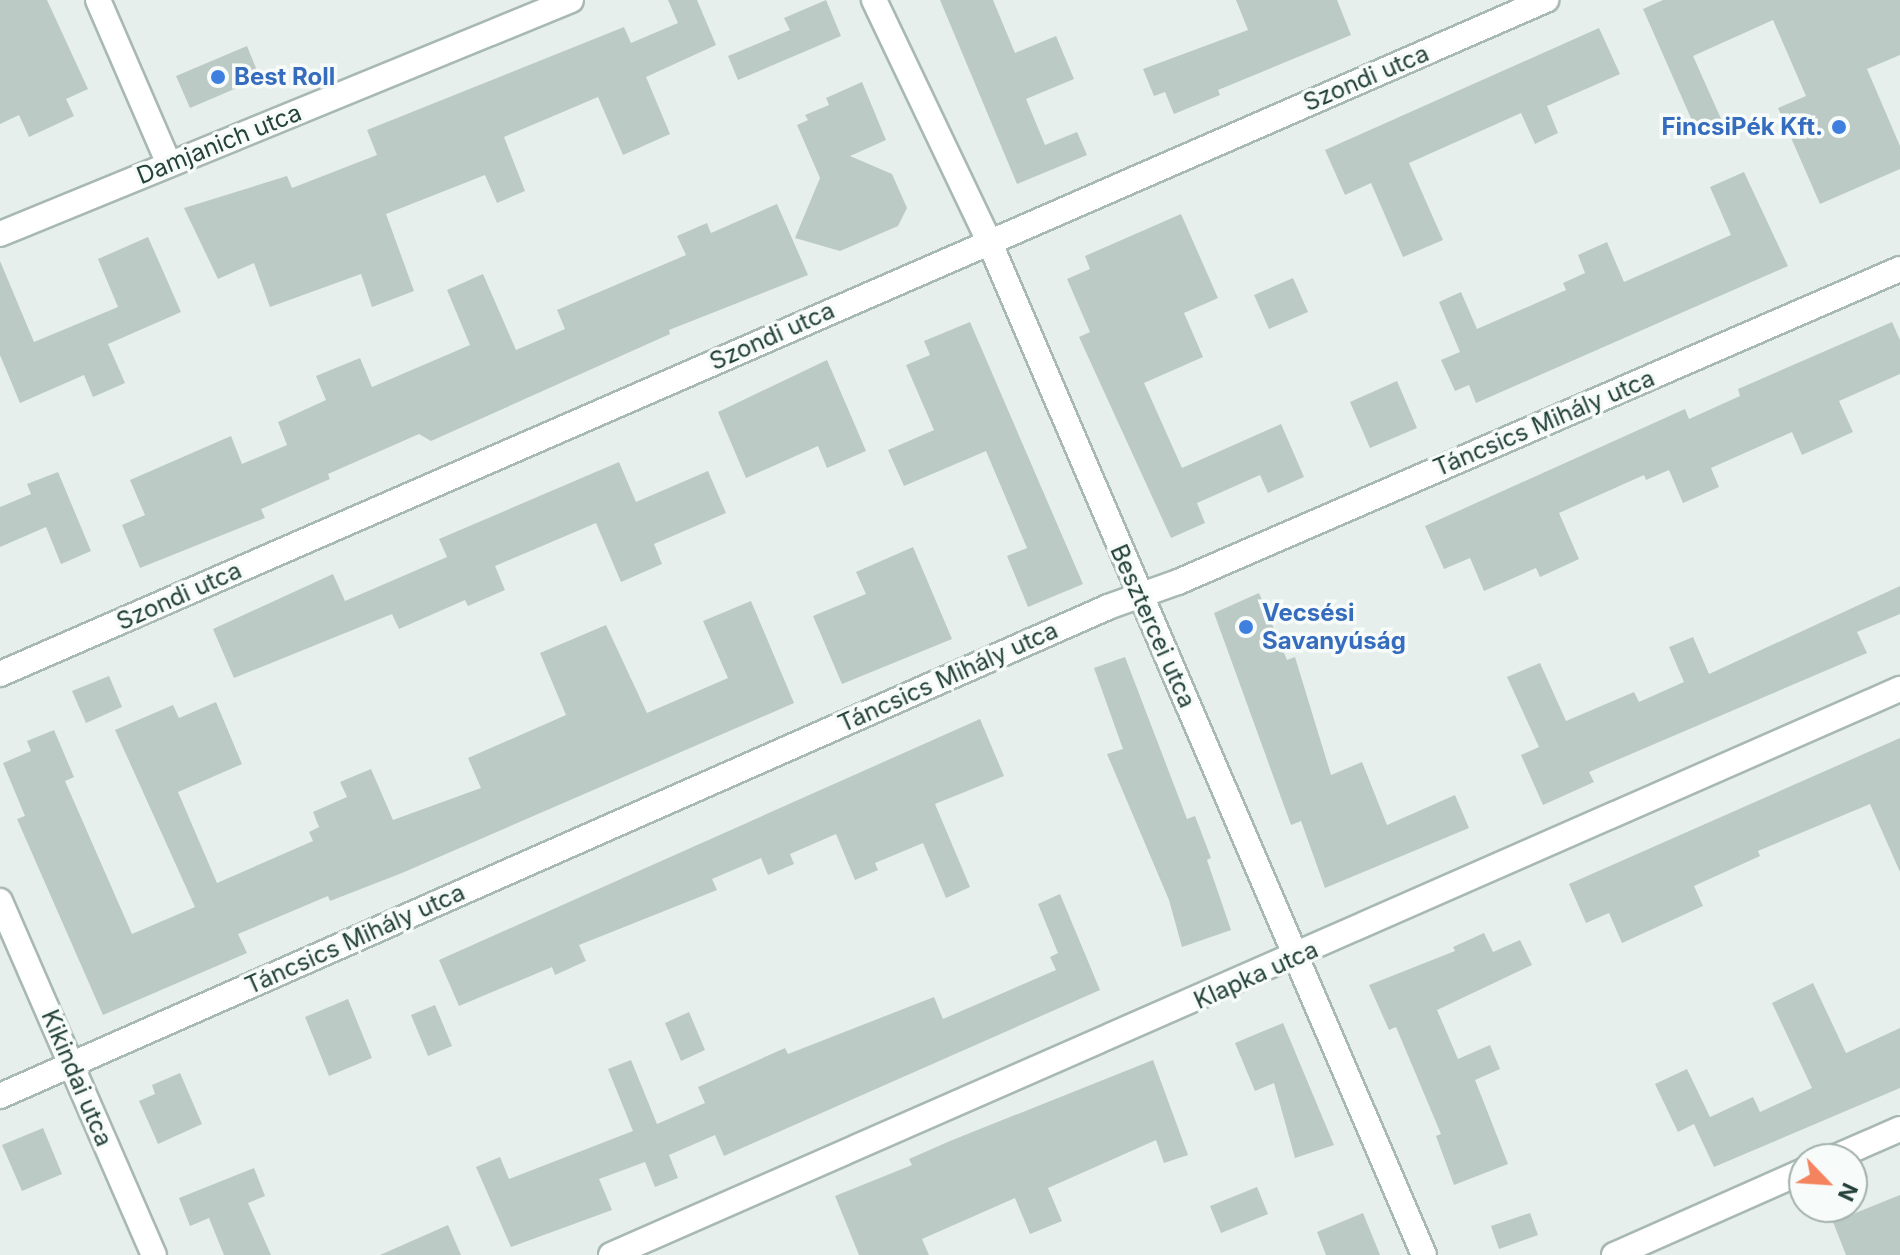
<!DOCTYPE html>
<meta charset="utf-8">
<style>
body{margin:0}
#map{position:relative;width:1900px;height:1255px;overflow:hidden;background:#e6efeb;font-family:Inter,sans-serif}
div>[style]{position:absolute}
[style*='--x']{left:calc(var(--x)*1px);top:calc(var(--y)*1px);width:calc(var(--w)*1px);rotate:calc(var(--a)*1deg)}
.building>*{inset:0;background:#bbcac4}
.roads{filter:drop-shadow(2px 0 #a8b8b2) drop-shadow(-2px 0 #a8b8b2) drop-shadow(0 2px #a8b8b2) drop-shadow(0 -2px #a8b8b2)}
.minor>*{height:24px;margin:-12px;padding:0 12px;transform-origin:12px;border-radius:12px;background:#fff}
.dots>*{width:22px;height:22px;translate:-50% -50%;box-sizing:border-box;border:4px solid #f7fbf9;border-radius:50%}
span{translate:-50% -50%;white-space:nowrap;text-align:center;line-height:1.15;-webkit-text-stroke:7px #f7fbf9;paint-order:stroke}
.shop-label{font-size:24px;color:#366cbe;font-weight:700}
.left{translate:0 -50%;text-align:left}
.right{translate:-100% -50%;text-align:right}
.street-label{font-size:24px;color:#24423a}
.north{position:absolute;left:1788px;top:1143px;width:80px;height:80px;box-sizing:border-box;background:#f7fbf9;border:2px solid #a3b1ad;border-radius:50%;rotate:115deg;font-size:22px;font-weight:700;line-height:32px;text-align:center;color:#24423a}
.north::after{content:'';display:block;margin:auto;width:28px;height:36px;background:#f4845f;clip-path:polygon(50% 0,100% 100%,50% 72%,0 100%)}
</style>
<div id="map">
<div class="building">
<i style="clip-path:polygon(0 0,47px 0,88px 89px,66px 99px,74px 116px,29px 137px,19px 115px,0 124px)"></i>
<i style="clip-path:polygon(668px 0,697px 0,716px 45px,646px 77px,670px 134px,623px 155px,598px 97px,504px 137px,525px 191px,497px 203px,485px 175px,386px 214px,414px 291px,372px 307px,361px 274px,270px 307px,254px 263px,218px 279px,184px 208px,287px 176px,292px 188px,377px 155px,367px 130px,624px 27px,631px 43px,678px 23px)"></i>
<i style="clip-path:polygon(826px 0,841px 36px,738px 80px,728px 56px,790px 30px,784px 18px)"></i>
<i style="clip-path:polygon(940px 0,993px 0,1015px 53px,1056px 36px,1074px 79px,1026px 99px,1045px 145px,1077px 132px,1087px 155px,1017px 184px)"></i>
<i style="clip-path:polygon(1236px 0,1337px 0,1351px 35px,1218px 90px,1220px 95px,1174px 114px,1165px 92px,1154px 96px,1143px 69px,1248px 30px)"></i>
<i style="clip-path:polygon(1663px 0,1900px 0,1900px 55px,1867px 69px,1900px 146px,1900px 169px,1820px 204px,1778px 108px,1806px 96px,1773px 20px,1693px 56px,1722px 121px,1697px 132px,1643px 9px)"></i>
<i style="clip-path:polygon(1599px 28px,1620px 74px,1547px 106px,1558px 133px,1535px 144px,1521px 113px,1409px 163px,1443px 240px,1403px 257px,1371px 183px,1345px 195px,1325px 150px)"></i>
<i style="clip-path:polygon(247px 46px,260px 78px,190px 108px,176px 76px)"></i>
<i style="clip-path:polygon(862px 82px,886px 140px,850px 156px,892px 174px,907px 208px,898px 226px,840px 251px,795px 238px,820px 178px,797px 125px,808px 120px,805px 115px,829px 105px,826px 98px)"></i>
<i style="clip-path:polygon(1744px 172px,1788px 266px,1476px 403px,1469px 385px,1455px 391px,1441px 360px,1460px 352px,1439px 302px,1461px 292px,1477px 329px,1566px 290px,1563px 283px,1585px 273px,1578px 255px,1607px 242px,1624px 282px,1731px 235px,1710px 187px)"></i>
<i style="clip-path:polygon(777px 204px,808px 275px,669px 330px,670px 334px,431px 441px,419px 434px,328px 474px,330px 479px,261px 509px,265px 518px,140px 568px,122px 525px,145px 515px,130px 480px,231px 436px,242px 464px,287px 445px,278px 422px,326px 400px,316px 376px,360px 358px,372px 387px,470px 345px,447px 290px,483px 274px,516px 350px,565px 329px,557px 310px,686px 255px,677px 236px,707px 223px,711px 233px)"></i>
<i style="clip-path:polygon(1181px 214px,1218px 298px,1184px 313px,1203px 357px,1144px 383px,1182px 468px,1281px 424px,1304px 477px,1268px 493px,1260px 475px,1197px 503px,1205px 523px,1171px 538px,1079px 337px,1090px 332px,1067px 279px,1090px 269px,1085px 256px)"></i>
<i style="clip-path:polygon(148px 237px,181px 312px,108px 344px,125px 383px,93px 397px,84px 375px,20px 403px,0 355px,0 261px,34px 342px,118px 307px,98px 259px)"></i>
<i style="clip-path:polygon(1293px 278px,1308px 312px,1269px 329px,1254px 295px)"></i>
<i style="clip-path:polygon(970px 322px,1083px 584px,1028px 607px,1007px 556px,1027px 548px,986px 451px,904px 486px,888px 450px,934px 430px,906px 365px,930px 355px,924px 341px)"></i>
<i style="clip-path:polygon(1892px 322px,1900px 340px,1900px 374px,1839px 401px,1853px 432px,1802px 455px,1792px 432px,1711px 468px,1719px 487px,1683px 503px,1669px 470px,1646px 480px,1644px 475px,1559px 513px,1579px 559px,1540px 577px,1536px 568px,1484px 591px,1470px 558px,1444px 569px,1425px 526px,1685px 409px,1689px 419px,1740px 396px,1738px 389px)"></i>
<i style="clip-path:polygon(827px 360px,866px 451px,827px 468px,818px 446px,746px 478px,718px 412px)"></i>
<i style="clip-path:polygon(1397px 381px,1417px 428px,1370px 448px,1350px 402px)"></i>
<i style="clip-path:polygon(619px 462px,636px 502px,708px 471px,726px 513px,654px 544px,662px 564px,621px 582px,596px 523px,495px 566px,505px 590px,468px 606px,465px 600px,399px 629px,392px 614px,234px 678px,213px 629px,333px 574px,345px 601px,447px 557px,439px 539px)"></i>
<i style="clip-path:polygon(58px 472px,91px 551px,61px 564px,46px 527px,0 547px,0 507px,31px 494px,27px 484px)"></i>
<i style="clip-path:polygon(913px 547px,952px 639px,842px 684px,813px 616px,866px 594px,856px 572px)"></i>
<i style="clip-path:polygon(1900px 586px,1900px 614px,1857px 632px,1867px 653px,1589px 772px,1594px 782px,1543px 805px,1521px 755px,1539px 747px,1507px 677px,1540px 663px,1566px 721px,1634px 692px,1639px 702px,1684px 682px,1669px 647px,1693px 637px,1709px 674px)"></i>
<i style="clip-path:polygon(1259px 593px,1287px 660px,1295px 657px,1331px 775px,1362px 762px,1387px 825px,1455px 795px,1469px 828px,1325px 888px,1301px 821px,1291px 825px,1214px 613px)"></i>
<i style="clip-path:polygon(751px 601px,794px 703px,402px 873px,330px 901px,328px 896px,238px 934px,247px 953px,103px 1015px,17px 819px,25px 816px,3px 763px,31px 751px,27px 741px,54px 730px,74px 777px,65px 781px,132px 934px,195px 907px,115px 730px,173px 705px,179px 718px,216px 702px,242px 764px,178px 792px,217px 883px,313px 841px,309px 832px,319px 827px,313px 812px,347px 797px,340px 782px,371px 769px,393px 820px,481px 788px,468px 758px,566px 715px,540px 653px,606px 625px,647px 713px,728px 678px,703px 621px)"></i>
<i style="clip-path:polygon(1125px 657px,1187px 819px,1195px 816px,1211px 858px,1207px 860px,1231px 930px,1182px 947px,1169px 900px,1107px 754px,1123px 749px,1094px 668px)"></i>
<i style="clip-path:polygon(109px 676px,122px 707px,86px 723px,72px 691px)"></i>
<i style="clip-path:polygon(980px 719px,1004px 776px,935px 804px,970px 887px,946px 898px,923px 843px,875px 863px,878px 870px,855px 880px,836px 834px,790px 854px,794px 864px,768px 875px,761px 858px,712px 879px,717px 890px,579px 945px,586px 961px,555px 975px,552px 967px,459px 1006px,439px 960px)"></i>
<i style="clip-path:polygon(1900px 738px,1900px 872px,1870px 804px,1758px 851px,1760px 856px,1694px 886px,1703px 906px,1622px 943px,1609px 913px,1586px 923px,1569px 884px)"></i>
<i style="clip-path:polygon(1060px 894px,1100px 990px,724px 1156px,715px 1135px,669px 1155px,678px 1178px,655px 1187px,645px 1162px,599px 1179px,612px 1210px,511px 1247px,476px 1167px,500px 1157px,509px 1179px,633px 1131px,608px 1069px,631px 1060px,657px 1124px,705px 1103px,698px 1087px,785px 1048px,788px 1054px,934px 997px,943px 1019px,1056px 970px,1050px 957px,1058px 953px,1038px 904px)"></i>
<i style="clip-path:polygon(1484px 933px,1493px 952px,1520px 940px,1532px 965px,1437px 1010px,1458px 1059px,1490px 1045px,1500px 1069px,1475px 1080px,1508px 1164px,1454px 1185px,1436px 1136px,1441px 1134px,1396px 1027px,1389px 1030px,1369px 985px,1455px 951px,1453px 947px)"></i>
<i style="clip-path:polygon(1813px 983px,1846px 1053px,1900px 1028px,1900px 1088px,1714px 1167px,1694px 1124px,1678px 1132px,1655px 1084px,1687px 1069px,1710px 1117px,1695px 1124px,1753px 1097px,1760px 1112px,1812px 1088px,1772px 1003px)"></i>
<i style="clip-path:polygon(348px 999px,372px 1058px,329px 1076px,305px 1017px)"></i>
<i style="clip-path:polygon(435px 1005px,452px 1046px,428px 1056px,411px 1015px)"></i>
<i style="clip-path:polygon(689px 1012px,705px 1050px,681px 1061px,665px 1023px)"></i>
<i style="clip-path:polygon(1283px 1023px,1334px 1145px,1295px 1158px,1274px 1083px,1255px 1091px,1235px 1043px)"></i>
<i style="clip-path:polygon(1153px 1060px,1188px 1155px,1164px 1163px,1156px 1140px,1048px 1188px,1062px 1221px,1030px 1234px,1015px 1198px,922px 1239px,929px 1255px,859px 1255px,835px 1196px,912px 1165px,909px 1159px,950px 1141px)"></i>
<i style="clip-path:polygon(180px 1073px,202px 1124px,158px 1144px,139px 1101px,155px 1094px,152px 1085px)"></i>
<i style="clip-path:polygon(43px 1128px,62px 1174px,22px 1191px,2px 1145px)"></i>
<i style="clip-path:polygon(254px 1168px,265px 1196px,248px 1203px,271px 1255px,224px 1255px,209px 1218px,190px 1226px,179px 1198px)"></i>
<i style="clip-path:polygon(1257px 1187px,1268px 1214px,1221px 1233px,1210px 1206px)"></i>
<i style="clip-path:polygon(1900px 1195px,1900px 1255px,1846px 1255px,1833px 1222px)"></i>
<i style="clip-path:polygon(1363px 1213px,1380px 1255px,1326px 1255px,1317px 1232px)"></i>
<i style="clip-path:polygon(1530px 1213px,1538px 1235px,1499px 1249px,1491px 1226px)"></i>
<i style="clip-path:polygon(448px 1225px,461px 1255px,380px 1255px)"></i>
</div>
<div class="roads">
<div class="minor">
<i style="--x:98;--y:0;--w:179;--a:66.6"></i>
<i style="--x:874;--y:0;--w:267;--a:64.5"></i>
<i style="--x:989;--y:241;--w:1103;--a:66.78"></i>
<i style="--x:0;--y:234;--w:617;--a:-22.28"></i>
<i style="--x:0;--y:674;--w:1687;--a:-23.56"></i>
<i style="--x:0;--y:901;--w:386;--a:66.5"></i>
<i style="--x:0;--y:1096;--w:1211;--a:-23.81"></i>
<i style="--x:1108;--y:607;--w:74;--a:-19.7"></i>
<i style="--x:1178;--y:582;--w:787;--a:-23.44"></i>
<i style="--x:1831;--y:1159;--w:75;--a:-23.5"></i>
<i style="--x:611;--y:1255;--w:1408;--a:-23.71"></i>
<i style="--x:1614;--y:1255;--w:208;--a:-23.9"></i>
</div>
</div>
<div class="dots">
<i style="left:218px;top:77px;background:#3f7fe0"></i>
<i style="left:1839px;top:127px;background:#3f7fe0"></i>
<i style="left:1246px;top:627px;background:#3f7fe0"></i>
</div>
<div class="shop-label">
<span class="left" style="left:234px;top:77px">Best Roll</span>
<span class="right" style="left:1823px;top:127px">FincsiPék Kft.</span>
<span class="left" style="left:1262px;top:627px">Vecsési<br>Savanyúság</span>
</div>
<div class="street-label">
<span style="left:1366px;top:78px;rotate:-23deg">Szondi utca</span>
<span style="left:219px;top:144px;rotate:-22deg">Damjanich utca</span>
<span style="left:772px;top:336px;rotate:-24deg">Szondi utca</span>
<span style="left:1544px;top:423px;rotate:-23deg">Táncsics Mihály utca</span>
<span style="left:179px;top:596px;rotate:-24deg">Szondi utca</span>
<span style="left:1153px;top:626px;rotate:66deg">Besztercei utca</span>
<span style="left:948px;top:677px;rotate:-24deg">Táncsics Mihály utca</span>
<span style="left:355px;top:939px;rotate:-24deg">Táncsics Mihály utca</span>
<span style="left:1256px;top:975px;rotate:-24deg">Klapka utca</span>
<span style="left:77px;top:1078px;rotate:67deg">Kikindai utca</span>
</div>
<div class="north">N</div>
</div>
